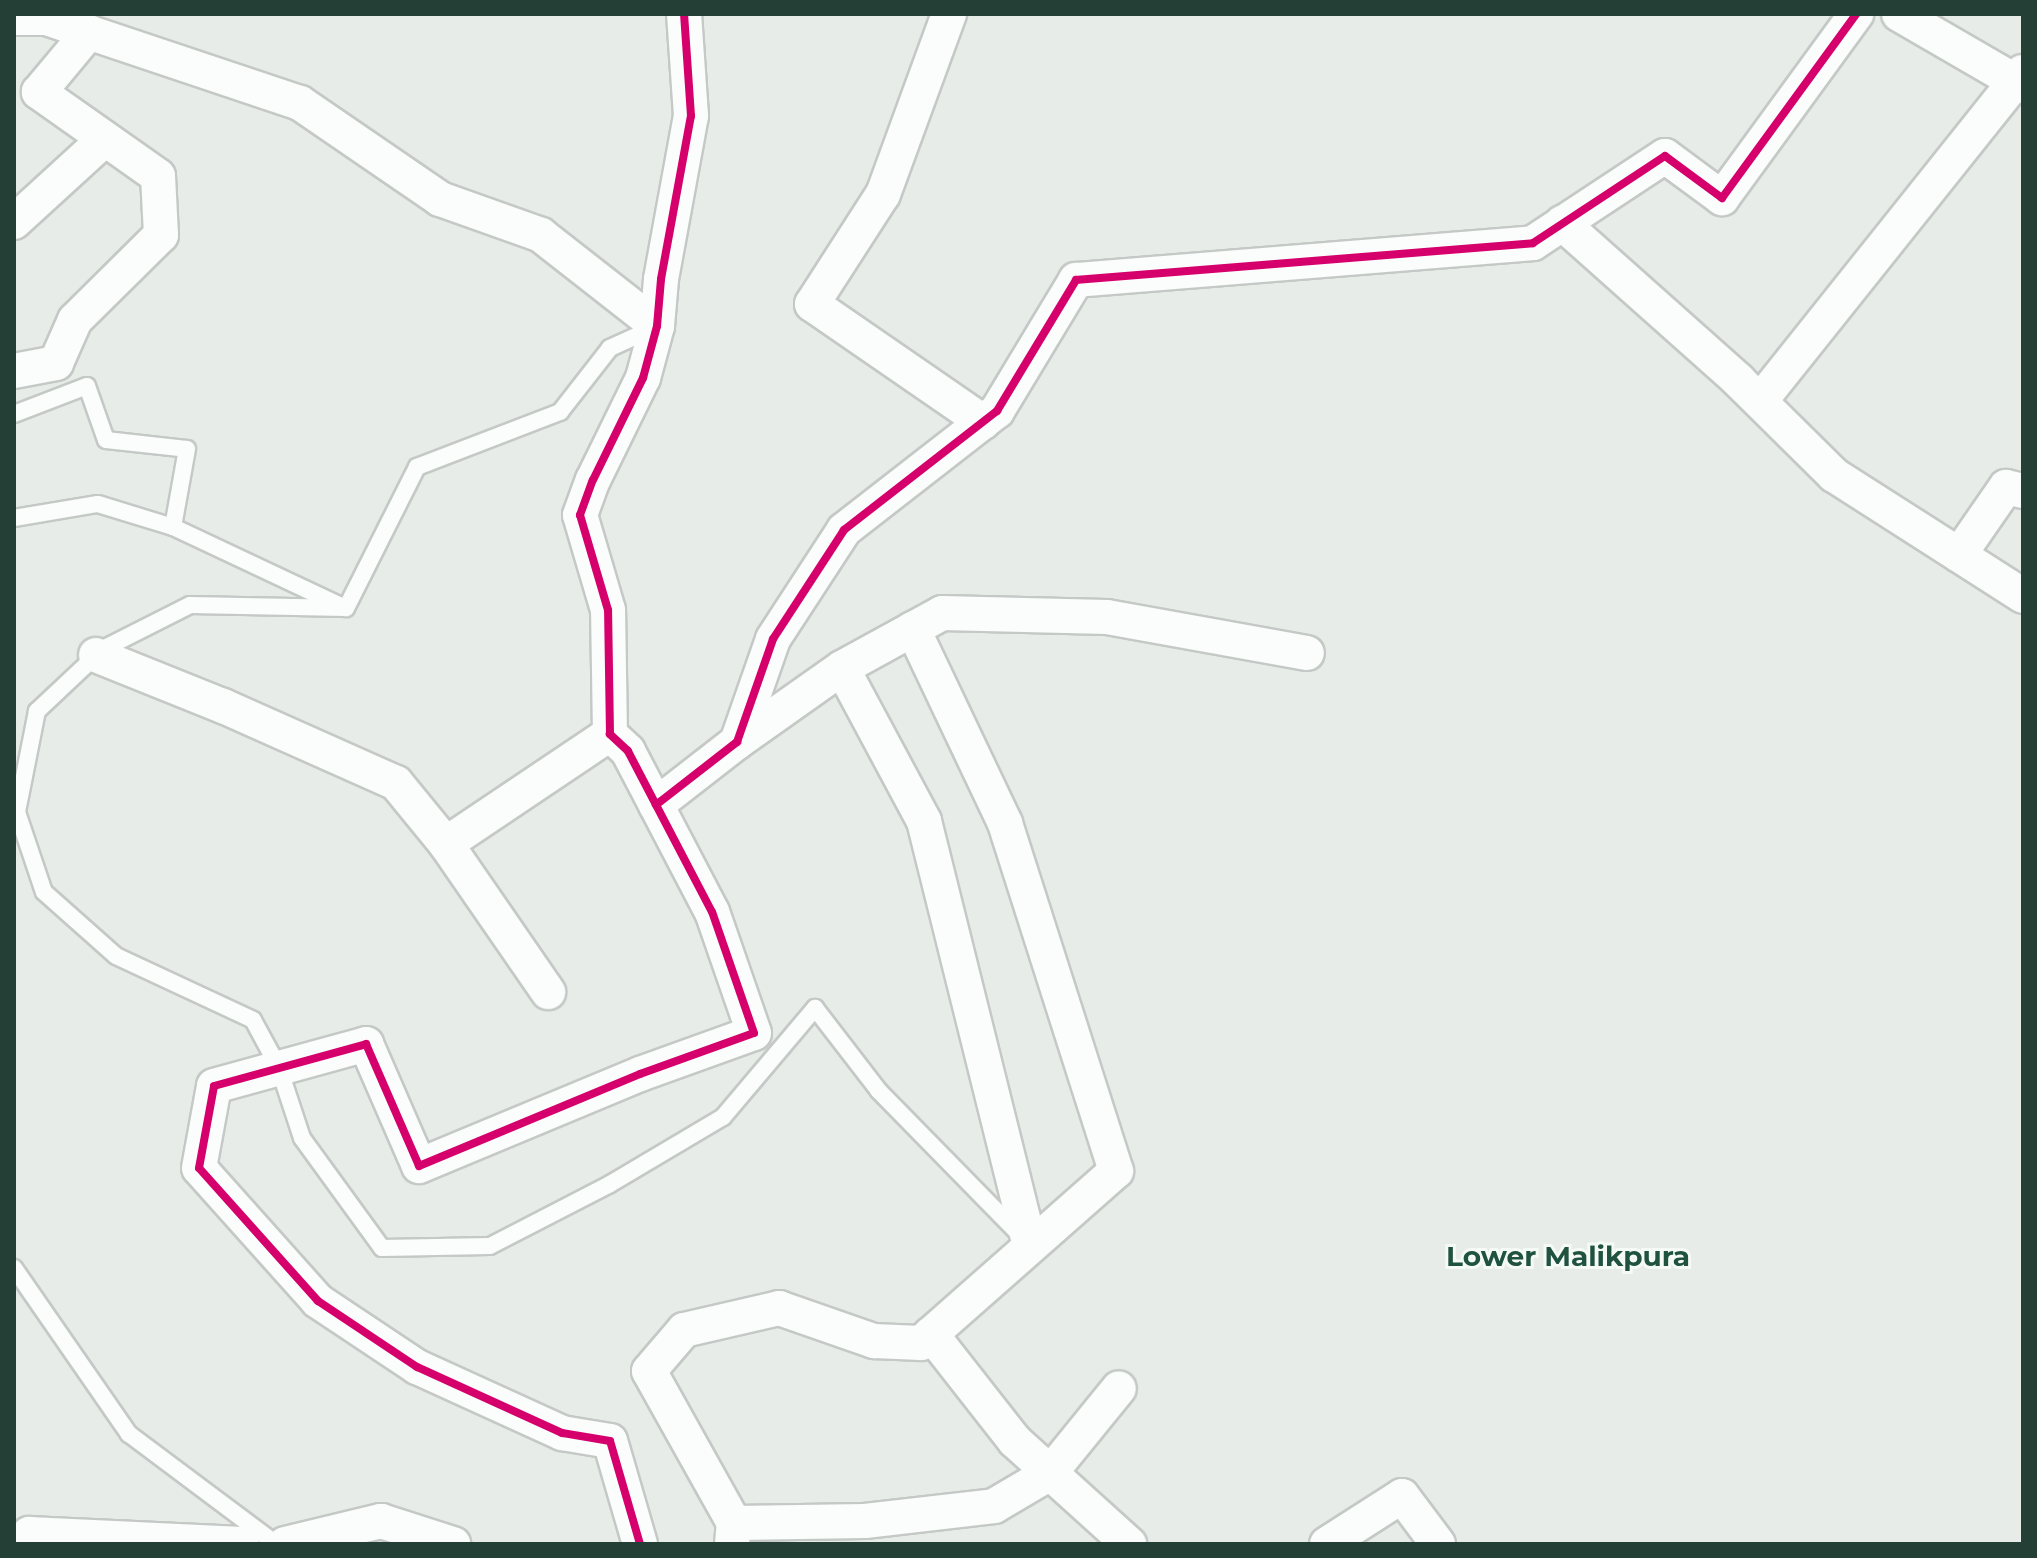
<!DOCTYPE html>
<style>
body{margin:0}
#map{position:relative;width:2037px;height:1558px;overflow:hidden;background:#e7ece9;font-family:Montserrat,sans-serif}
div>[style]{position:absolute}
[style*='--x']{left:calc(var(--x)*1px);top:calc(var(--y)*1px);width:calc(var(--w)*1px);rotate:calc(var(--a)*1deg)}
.roads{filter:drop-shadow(2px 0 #c4c9c6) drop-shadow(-2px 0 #c4c9c6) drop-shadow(0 2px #c4c9c6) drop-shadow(0 -2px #c4c9c6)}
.service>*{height:16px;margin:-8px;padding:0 8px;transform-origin:8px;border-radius:8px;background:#fbfcfc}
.minor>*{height:34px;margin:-17px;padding:0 17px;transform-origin:17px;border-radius:17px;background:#fbfcfc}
.cycleway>*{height:8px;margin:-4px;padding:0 4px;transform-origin:4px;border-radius:4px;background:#d6006c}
span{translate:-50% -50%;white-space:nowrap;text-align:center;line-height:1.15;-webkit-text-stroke:6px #f5faf7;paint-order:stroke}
.neighbourhood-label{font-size:28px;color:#205242;font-weight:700}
.frame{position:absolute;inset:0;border:16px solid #243f36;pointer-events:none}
</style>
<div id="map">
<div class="roads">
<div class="service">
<i style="--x:656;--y:327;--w:51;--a:155.5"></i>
<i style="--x:610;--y:348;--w:81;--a:128"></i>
<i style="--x:560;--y:412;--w:153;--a:159"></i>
<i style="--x:417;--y:467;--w:158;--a:116.7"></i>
<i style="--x:346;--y:608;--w:156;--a:-178.9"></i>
<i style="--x:190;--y:605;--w:97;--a:153.2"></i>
<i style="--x:103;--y:649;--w:91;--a:136.8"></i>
<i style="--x:37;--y:711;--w:103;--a:101.2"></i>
<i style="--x:17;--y:812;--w:84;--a:71.4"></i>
<i style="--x:44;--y:892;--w:96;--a:41.6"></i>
<i style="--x:116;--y:956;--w:151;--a:25"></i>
<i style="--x:253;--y:1020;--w:55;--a:61.6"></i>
<i style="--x:279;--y:1068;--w:74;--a:71.8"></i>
<i style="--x:302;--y:1138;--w:136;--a:54"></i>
<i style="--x:382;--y:1248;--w:108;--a:-1.1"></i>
<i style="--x:490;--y:1246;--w:135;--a:-27.3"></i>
<i style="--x:610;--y:1184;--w:131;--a:-30.7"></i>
<i style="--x:723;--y:1117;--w:143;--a:-49.8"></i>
<i style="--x:815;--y:1008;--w:105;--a:52.4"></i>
<i style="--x:879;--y:1091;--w:204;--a:45.6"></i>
<i style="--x:14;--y:414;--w:78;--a:-21"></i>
<i style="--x:87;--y:386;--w:57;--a:70.6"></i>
<i style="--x:106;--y:440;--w:81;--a:6.3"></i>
<i style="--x:187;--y:449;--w:79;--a:100.2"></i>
<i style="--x:14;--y:518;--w:85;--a:-9.5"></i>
<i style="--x:98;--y:504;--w:78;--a:17"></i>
<i style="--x:173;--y:527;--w:186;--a:25.2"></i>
<i style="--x:14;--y:1268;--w:202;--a:55.3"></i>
<i style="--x:129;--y:1434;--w:184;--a:36.8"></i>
</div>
<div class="minor">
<i style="--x:949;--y:14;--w:192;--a:110.1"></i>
<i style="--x:883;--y:194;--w:131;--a:122.8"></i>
<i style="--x:812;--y:304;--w:208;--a:34.6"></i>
<i style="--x:1899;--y:14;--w:143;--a:30.1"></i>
<i style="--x:14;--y:18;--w:32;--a:0"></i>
<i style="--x:46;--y:18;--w:268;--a:18.5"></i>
<i style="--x:300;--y:103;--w:170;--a:34.4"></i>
<i style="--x:440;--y:199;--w:107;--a:19.6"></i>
<i style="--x:541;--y:235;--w:147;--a:38.1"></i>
<i style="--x:14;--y:222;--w:123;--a:-42.4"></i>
<i style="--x:1562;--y:223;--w:236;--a:41.7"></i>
<i style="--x:1738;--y:380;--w:135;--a:44.7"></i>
<i style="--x:1834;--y:475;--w:224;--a:32.6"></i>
<i style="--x:14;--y:371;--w:43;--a:-10.8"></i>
<i style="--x:56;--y:363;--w:47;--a:-66.2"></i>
<i style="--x:75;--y:320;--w:121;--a:-44.7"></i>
<i style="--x:161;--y:235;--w:59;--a:-92.9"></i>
<i style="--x:158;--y:176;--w:146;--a:-144.8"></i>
<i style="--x:39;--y:92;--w:78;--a:-50.2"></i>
<i style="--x:1760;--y:401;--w:421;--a:-51.4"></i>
<i style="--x:1959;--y:555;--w:83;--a:-55.3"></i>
<i style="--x:2006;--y:487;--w:17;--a:13"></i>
<i style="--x:96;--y:655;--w:137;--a:21.9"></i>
<i style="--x:223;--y:706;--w:189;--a:24"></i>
<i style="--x:396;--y:783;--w:79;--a:50.7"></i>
<i style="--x:446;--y:844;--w:180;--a:55.4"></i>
<i style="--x:842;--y:668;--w:174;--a:61.8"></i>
<i style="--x:924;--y:821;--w:437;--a:76"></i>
<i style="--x:737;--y:742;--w:128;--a:-35.2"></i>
<i style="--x:842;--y:668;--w:114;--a:-28.8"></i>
<i style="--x:942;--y:613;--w:165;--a:1.4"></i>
<i style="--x:1107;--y:617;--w:203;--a:10.2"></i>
<i style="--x:656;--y:805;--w:103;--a:-37.9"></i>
<i style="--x:737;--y:742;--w:109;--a:-70.7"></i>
<i style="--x:773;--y:639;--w:130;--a:-56.9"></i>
<i style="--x:844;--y:530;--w:194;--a:-37.9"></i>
<i style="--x:997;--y:411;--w:153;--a:-58.9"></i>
<i style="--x:1076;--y:280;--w:458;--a:-4.6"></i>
<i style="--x:1533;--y:243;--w:158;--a:-33.4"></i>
<i style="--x:1665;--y:156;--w:71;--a:36.4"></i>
<i style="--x:1722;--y:198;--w:228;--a:-53.9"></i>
<i style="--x:446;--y:844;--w:197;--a:-33.9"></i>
<i style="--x:931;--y:1334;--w:136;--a:51.9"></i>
<i style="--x:1015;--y:1441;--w:154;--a:42.1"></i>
<i style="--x:734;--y:1523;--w:131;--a:-0.9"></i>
<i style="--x:865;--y:1521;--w:130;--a:-6.6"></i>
<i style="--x:994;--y:1506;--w:65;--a:-30.5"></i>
<i style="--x:1050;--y:1473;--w:109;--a:-50.9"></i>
<i style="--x:25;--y:1544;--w:11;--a:-68"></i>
<i style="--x:29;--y:1534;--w:213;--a:2.7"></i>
<i style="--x:285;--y:1544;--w:99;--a:-13.5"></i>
<i style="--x:381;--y:1521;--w:76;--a:17.7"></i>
<i style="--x:640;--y:1544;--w:107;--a:-106.2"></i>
<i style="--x:610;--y:1441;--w:49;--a:-170.5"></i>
<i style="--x:562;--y:1433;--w:159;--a:-155.5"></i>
<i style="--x:417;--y:1367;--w:119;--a:-146.3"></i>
<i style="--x:318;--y:1301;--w:178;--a:-131.8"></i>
<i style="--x:199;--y:1168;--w:83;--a:-79.6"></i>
<i style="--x:214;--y:1086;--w:158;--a:-15.4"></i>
<i style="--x:366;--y:1044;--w:133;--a:66.5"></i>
<i style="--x:419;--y:1166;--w:239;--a:-22.6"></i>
<i style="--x:640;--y:1074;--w:121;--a:-19.8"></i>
<i style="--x:754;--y:1033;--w:128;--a:-109.1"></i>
<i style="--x:712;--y:912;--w:182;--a:-117.6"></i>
<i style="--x:628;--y:751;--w:25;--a:-137"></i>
<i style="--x:610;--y:734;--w:124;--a:-90.9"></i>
<i style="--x:608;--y:610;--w:99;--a:-106.4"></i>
<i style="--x:580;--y:515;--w:37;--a:-70"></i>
<i style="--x:593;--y:480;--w:114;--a:-63.9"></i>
<i style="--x:643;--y:378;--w:54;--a:-74.9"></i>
<i style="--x:657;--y:326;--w:47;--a:-85.1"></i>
<i style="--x:661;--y:279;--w:166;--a:-79.6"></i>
<i style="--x:691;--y:116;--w:102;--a:-93.9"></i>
<i style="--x:732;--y:1544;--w:21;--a:-85"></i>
<i style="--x:734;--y:1523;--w:174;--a:-119.2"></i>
<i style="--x:649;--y:1371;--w:54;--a:-49.5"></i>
<i style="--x:684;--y:1330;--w:98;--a:-13"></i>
<i style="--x:779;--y:1308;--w:101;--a:19.2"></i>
<i style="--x:874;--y:1341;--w:47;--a:2.4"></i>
<i style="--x:921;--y:1343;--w:260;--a:-41.4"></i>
<i style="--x:1116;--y:1171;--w:365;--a:-107.7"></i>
<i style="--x:1005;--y:823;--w:215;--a:-115.4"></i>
<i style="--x:1327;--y:1544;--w:89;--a:-32.6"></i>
<i style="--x:1402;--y:1496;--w:60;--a:53.1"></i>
</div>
</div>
<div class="cycleway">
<i style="--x:656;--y:805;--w:103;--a:-37.9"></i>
<i style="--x:737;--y:742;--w:109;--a:-70.7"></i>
<i style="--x:773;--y:639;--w:130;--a:-56.9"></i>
<i style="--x:844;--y:530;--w:194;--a:-37.9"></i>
<i style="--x:997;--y:411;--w:153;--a:-58.9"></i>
<i style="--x:1076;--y:280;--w:458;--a:-4.6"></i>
<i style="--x:1533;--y:243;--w:158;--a:-33.4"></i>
<i style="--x:1665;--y:156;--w:71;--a:36.4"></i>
<i style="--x:1722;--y:198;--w:228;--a:-53.9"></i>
<i style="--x:640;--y:1544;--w:107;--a:-106.2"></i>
<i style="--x:610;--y:1441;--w:49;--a:-170.5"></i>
<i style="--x:562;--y:1433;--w:159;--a:-155.5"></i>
<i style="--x:417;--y:1367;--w:119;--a:-146.3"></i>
<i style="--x:318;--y:1301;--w:178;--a:-131.8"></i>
<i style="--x:199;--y:1168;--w:83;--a:-79.6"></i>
<i style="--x:214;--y:1086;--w:158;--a:-15.4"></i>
<i style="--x:366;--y:1044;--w:133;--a:66.5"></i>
<i style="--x:419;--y:1166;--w:239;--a:-22.6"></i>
<i style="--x:640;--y:1074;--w:121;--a:-19.8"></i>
<i style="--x:754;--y:1033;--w:128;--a:-109.1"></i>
<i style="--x:712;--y:912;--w:182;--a:-117.6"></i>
<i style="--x:628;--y:751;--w:25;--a:-137"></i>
<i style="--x:610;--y:734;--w:124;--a:-90.9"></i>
<i style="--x:608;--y:610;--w:99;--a:-106.4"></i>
<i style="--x:580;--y:515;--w:37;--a:-70"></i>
<i style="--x:593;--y:480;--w:114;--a:-63.9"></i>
<i style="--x:643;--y:378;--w:54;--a:-74.9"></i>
<i style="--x:657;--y:326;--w:47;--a:-85.1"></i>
<i style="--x:661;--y:279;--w:166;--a:-79.6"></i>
<i style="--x:691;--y:116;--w:102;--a:-93.9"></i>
</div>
<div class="neighbourhood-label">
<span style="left:1568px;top:1256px">Lower Malikpura</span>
</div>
<div class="frame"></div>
</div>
